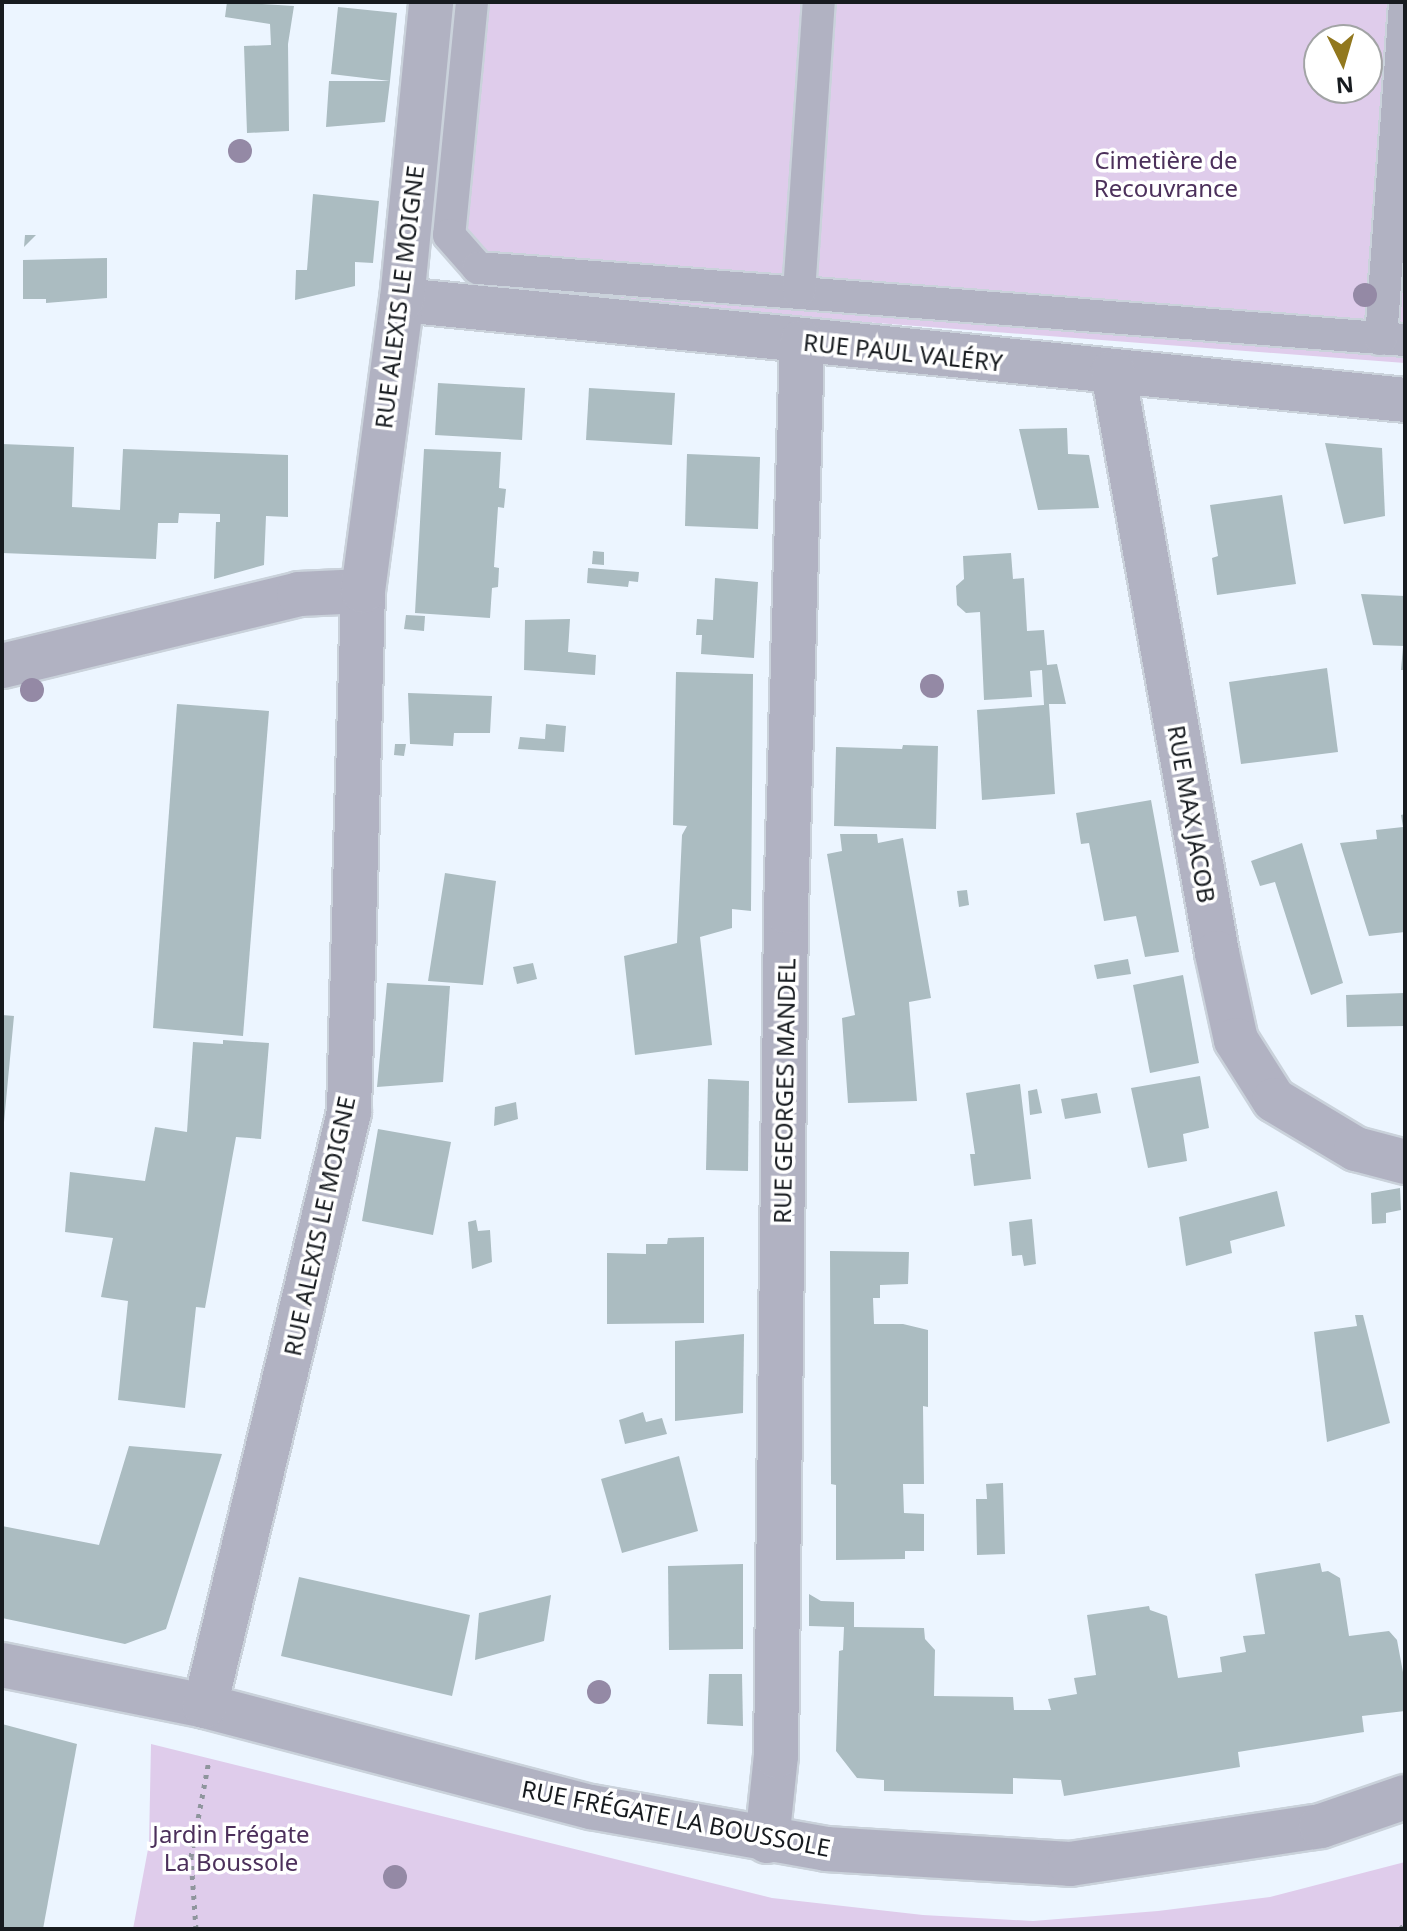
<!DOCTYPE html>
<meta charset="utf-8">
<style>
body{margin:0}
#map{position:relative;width:1407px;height:1931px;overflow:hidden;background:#ecf5ff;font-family:"Noto Sans",sans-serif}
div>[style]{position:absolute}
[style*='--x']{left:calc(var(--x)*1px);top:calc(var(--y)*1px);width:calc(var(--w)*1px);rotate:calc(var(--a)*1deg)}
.green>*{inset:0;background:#dfcceb}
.building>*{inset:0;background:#abbcc1}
.path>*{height:5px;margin-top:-2.5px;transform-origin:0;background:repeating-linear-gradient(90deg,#8f959d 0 4px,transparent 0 10px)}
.roads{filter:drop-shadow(2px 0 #cad2db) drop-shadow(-2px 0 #cad2db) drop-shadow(0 2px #cad2db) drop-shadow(0 -2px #cad2db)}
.lane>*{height:32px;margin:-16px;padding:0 16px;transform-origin:16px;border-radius:16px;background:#b1b2c2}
.street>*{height:44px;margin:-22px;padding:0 22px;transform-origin:22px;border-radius:22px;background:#b1b2c2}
.trees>*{width:24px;height:24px;margin:-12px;border-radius:50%;background:#9489a5}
span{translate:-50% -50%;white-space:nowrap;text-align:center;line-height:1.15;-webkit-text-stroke:7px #fff;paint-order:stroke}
.park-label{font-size:24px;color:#4c305b}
.street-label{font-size:24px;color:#171b1f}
.frame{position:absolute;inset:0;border:4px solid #171b1f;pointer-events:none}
.north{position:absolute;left:1303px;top:24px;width:80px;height:80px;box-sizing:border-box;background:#fff;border:2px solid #a2a4a5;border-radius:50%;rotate:175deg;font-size:22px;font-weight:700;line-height:32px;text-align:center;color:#171b1f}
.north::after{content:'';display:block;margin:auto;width:28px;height:36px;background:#92781e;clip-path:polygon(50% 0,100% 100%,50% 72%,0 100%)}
</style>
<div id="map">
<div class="green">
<i style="clip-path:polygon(evenodd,461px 2px,1405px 2px,1405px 363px,480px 293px,441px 239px,461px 2px,1319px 40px,1367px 40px,1367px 88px,1319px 88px,1319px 40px)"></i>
<i style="clip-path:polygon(151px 1744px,772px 1898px,923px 1915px,1033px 1921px,1158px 1911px,1270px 1897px,1405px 1862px,1405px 1929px,133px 1929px,149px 1844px)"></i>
</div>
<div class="building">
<i style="clip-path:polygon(227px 2px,294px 6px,288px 44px,289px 131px,247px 133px,244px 46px,271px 45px,270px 24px,225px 17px)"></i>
<i style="clip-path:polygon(338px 7px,397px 13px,390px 81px,385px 122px,326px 127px,329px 81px,390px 81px,331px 74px)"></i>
<i style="clip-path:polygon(313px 194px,379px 201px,373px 263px,355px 262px,355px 286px,295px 300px,296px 270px,307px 270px)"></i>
<i style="clip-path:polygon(25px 235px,36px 235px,24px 247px)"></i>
<i style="clip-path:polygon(107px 258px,107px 298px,46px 303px,46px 299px,23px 299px,23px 260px)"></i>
<i style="clip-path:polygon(438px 383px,525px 388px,522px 440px,435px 435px)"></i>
<i style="clip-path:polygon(589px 388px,675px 393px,672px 445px,586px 440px)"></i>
<i style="clip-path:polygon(1067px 428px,1068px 454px,1089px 455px,1099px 508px,1038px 510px,1019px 429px)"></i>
<i style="clip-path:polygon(1325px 443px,1382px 448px,1385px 516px,1344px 524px)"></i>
<i style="clip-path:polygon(2px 444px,74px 447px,72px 507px,120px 510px,123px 449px,288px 455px,288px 517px,266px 516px,264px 565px,214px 579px,216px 522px,220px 522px,220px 514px,179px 513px,178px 523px,158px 523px,156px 559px,2px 553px)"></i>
<i style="clip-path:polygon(424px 449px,501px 452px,499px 488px,506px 489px,504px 508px,498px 507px,494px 567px,499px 568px,498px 587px,492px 588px,490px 618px,415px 613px)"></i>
<i style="clip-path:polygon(687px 454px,760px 457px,758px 529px,685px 526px)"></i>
<i style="clip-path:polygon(1282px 495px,1296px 584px,1217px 595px,1212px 558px,1218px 556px,1210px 505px)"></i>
<i style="clip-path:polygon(593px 551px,604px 552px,604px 565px,592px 564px)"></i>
<i style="clip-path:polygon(1011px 553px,1013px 579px,1024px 578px,1027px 631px,1044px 630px,1047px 665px,1057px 664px,1066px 704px,1049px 704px,1055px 794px,982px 800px,977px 710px,1044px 705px,1042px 670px,1030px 671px,1032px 697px,984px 700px,980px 612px,966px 613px,957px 605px,956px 586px,964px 579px,963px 556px)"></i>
<i style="clip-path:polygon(588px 568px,639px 572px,638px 582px,629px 581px,628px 587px,587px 583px)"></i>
<i style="clip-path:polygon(715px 578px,758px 582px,754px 658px,701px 654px,702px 635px,696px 635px,697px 619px,713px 620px)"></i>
<i style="clip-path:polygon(1361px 594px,1405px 596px,1405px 646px,1373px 645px)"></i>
<i style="clip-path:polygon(406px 615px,425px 616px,424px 631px,404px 629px)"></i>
<i style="clip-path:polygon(570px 619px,568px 652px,596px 655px,595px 675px,524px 670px,525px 620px)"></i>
<i style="clip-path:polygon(1403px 647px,1405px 647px,1405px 670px,1401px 670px)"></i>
<i style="clip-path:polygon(1327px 668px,1338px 752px,1241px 764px,1229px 682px)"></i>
<i style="clip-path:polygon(676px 672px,753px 674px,751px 911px,732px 909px,732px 928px,700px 937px,712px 1045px,635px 1055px,624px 956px,677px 943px,682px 835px,687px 826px,673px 825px)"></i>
<i style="clip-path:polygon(408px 693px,492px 696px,490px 733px,454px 733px,453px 746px,410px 744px)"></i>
<i style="clip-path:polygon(177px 704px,269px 711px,243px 1036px,153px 1028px)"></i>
<i style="clip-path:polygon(546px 724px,566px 726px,564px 752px,518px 749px,520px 737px,545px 739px)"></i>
<i style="clip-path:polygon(395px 744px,406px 744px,404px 756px,394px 755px)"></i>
<i style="clip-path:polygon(903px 745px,938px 746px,936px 829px,834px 826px,836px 747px,902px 749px)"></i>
<i style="clip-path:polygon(1151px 800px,1179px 952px,1145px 957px,1136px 916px,1104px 921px,1089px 843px,1081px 844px,1076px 813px)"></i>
<i style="clip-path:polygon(1405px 814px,1405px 932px,1369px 936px,1340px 843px,1377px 839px,1376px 830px,1403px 827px,1401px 815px)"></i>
<i style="clip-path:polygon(840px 834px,877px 834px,878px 843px,903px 838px,931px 998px,909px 1002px,917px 1101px,848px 1103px,842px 1018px,855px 1015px,827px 854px,842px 851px)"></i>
<i style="clip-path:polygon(1302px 843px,1343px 983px,1311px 995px,1275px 882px,1260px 886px,1251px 861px)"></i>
<i style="clip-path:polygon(445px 873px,496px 881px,483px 985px,428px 981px)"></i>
<i style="clip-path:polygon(967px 890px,969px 905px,959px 907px,957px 891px)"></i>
<i style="clip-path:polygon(1128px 959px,1131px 974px,1097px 979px,1094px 965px)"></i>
<i style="clip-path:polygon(533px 963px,537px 979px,517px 984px,513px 967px)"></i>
<i style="clip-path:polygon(1183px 975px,1199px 1063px,1150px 1073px,1133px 985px)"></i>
<i style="clip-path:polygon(387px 983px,450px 986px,443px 1082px,377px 1087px)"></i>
<i style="clip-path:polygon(1405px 993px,1405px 1026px,1347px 1027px,1346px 995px)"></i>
<i style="clip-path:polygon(2px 1015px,14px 1016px,4px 1122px,2px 1122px)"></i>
<i style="clip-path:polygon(223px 1040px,269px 1043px,261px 1139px,236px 1137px,205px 1308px,196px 1307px,185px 1408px,118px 1400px,128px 1301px,101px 1297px,113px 1238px,65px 1232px,70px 1172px,145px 1181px,155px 1127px,187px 1132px,193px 1042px,223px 1044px)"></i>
<i style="clip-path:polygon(1200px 1076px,1209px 1128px,1183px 1134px,1187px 1161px,1148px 1168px,1131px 1088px)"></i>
<i style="clip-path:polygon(708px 1079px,749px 1081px,748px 1171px,706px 1170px)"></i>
<i style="clip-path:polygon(1020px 1084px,1031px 1179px,974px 1186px,970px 1154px,975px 1154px,966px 1093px)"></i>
<i style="clip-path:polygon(1037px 1089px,1042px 1113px,1030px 1115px,1028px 1091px)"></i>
<i style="clip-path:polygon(1097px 1093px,1101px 1113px,1065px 1119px,1061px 1099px)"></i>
<i style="clip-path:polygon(516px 1102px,518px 1119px,494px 1126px,495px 1107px)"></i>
<i style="clip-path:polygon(378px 1129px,451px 1142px,433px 1235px,362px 1221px)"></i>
<i style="clip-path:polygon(1400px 1188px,1401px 1210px,1386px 1213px,1386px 1223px,1372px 1224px,1371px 1193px)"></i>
<i style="clip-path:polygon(1277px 1191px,1285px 1226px,1230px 1241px,1232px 1253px,1186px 1266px,1179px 1217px)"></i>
<i style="clip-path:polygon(1032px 1219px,1036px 1264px,1024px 1266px,1022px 1255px,1012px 1256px,1009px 1222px)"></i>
<i style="clip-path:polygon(476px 1220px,478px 1231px,490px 1230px,492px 1262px,472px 1269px,468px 1222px)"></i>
<i style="clip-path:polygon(704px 1237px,704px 1323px,607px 1324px,607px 1253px,646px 1254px,646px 1244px,667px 1244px,668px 1238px)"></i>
<i style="clip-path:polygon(830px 1251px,909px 1252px,908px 1284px,880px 1285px,880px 1298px,873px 1298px,874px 1324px,903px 1324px,928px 1330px,928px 1407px,923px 1406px,924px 1484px,903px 1484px,904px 1513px,924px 1514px,924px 1551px,905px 1551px,905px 1559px,836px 1560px,836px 1485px,831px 1484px)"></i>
<i style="clip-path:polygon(1355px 1315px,1363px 1315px,1390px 1423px,1327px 1442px,1314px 1332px,1357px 1326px)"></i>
<i style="clip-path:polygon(744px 1334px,743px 1413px,675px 1421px,675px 1341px)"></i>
<i style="clip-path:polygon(643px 1412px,646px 1422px,662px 1418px,667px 1434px,625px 1444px,619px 1420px)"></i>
<i style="clip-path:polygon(129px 1446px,222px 1454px,166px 1629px,125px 1644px,2px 1618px,2px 1526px,99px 1545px)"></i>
<i style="clip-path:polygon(679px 1456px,698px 1531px,622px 1553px,601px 1479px)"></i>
<i style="clip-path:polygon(1003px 1483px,1005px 1554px,977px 1555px,976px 1499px,987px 1499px,986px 1484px)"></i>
<i style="clip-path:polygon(1320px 1563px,1322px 1572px,1328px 1571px,1340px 1578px,1349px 1636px,1389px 1631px,1397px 1640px,1405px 1683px,1405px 1711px,1362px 1716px,1364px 1732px,1238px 1752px,1240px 1767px,1064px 1796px,1061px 1780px,1013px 1778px,1013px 1794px,884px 1791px,884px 1780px,857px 1778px,836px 1751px,839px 1651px,843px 1650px,844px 1627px,809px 1626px,809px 1594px,821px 1601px,854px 1602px,854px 1627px,924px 1628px,925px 1639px,935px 1650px,934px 1696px,1013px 1697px,1014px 1710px,1051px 1710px,1048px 1699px,1077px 1694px,1074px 1678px,1096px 1675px,1087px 1615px,1149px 1606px,1150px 1610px,1167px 1616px,1178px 1678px,1222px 1672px,1220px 1657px,1246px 1652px,1243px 1636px,1265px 1634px,1255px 1574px)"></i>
<i style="clip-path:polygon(743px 1564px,743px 1649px,669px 1650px,668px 1566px)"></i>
<i style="clip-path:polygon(299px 1577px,470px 1615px,452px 1696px,281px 1656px)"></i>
<i style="clip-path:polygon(551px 1595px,544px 1641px,475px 1660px,479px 1613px)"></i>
<i style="clip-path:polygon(709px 1674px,742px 1674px,743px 1726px,707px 1724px)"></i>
<i style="clip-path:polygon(2px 1724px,77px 1744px,43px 1929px,2px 1929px)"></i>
</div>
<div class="path">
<i style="--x:196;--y:1929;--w:72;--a:-94"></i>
<i style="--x:191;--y:1857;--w:99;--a:-79.5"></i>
<i style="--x:1400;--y:1929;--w:7;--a:-45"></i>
</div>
<div class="roads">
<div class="lane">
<i style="--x:472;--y:2;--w:234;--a:95.6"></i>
<i style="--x:449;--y:235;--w:44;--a:48.7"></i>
<i style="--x:478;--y:268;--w:930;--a:4.44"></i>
<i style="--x:799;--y:292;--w:291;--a:-86.1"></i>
<i style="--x:1381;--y:339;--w:333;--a:-85.9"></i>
</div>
<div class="street">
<i style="--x:402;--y:300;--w:1008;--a:5.69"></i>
<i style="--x:1113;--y:372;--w:590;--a:79.85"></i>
<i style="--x:1217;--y:953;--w:89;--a:77.7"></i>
<i style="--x:1236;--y:1040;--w:71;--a:57.7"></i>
<i style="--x:1274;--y:1100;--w:96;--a:30.9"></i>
<i style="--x:1356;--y:1149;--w:51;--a:14.9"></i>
<i style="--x:2;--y:666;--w:306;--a:-13.6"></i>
<i style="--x:299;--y:594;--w:64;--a:-2.7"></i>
<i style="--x:2;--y:1665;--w:207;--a:11.4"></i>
<i style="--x:205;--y:1706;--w:399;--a:14.7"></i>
<i style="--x:591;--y:1807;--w:239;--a:10.1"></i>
<i style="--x:826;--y:1849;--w:244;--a:3.5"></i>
<i style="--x:1070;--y:1864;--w:254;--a:-8.6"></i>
<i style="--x:1321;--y:1826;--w:89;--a:-19"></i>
<i style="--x:205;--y:1706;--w:611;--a:-76.37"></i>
<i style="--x:349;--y:1112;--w:521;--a:-88.46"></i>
<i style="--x:363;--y:591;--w:294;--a:-82.4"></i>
<i style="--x:402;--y:300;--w:299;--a:-84.4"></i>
<i style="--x:767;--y:1841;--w:85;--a:-84"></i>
<i style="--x:776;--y:1756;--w:845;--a:-89.32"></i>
<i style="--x:786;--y:911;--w:569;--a:-88.39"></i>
</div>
</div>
<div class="trees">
<i style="left:240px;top:151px"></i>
<i style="left:1365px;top:295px"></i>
<i style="left:932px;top:686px"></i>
<i style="left:32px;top:690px"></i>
<i style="left:599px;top:1692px"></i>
<i style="left:395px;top:1877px"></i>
</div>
<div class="park-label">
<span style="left:1166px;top:174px">Cimetière de<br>Recouvrance</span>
<span style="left:231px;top:1848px">Jardin Frégate<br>La Boussole</span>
</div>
<div class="street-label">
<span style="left:399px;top:297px;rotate:-83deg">RUE ALEXIS LE MOIGNE</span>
<span style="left:903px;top:352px;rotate:6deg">RUE PAUL VALÉRY</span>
<span style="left:1192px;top:814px;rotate:80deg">RUE MAX JACOB</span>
<span style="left:784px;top:1091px;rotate:-89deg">RUE GEORGES MANDEL</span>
<span style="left:319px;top:1226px;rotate:-78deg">RUE ALEXIS LE MOIGNE</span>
<span style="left:676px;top:1818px;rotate:11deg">RUE FRÉGATE LA BOUSSOLE</span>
</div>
<div class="frame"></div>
<div class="north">N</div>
</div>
